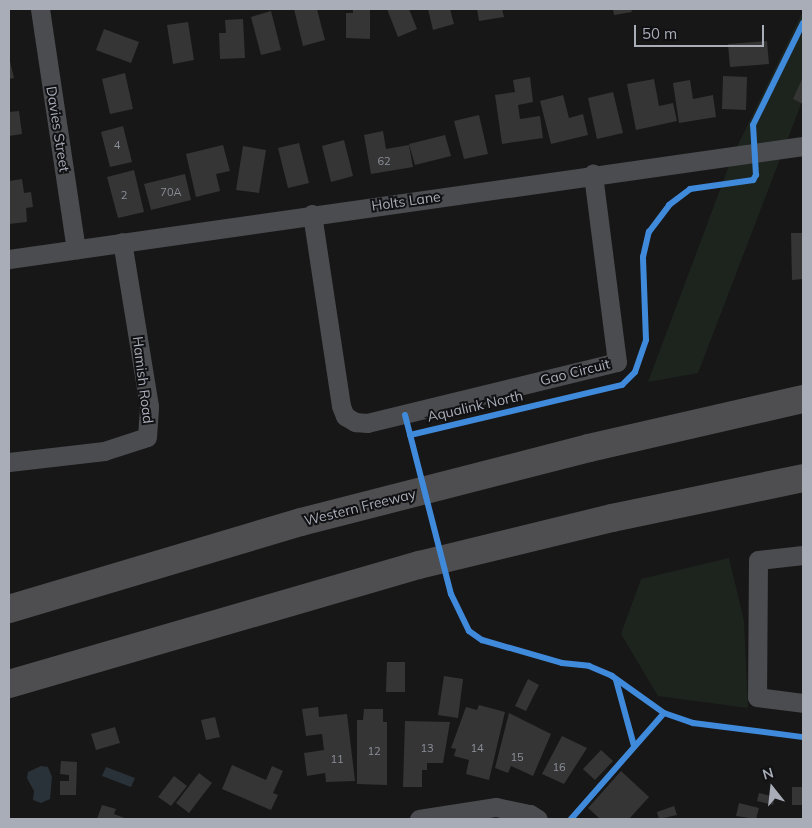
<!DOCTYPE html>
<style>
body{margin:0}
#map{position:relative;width:812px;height:828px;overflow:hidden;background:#171717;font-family:Mulish,sans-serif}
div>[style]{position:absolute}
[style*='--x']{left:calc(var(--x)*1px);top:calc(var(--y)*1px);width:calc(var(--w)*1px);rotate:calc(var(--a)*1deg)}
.green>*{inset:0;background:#1d241e}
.water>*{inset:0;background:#2a3239}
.building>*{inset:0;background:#353536}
.minor>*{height:19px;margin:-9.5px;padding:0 9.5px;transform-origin:9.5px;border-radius:9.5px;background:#4b4c50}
.highway>*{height:28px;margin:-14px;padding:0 14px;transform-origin:14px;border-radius:14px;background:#4e4e51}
.cycleway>*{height:6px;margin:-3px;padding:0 3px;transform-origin:3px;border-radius:3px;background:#408adc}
span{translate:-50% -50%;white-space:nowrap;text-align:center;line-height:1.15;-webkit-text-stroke:4px #111113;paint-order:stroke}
.number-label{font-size:11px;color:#8b8f98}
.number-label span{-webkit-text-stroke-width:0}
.street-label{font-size:14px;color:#a8adb8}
.frame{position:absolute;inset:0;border:10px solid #a8adb8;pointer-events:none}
.north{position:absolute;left:747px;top:763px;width:50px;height:50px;-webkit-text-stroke:4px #111113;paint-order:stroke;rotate:344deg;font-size:14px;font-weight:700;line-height:20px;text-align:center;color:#a8adb8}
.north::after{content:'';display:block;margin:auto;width:18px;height:22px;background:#a8adb8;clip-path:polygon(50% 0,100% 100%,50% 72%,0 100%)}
.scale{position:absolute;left:634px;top:25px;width:130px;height:22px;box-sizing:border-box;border:2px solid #a8adb8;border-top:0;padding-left:6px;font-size:15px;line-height:18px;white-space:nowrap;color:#a8adb8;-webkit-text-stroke:4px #111113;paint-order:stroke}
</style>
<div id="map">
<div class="green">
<i style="clip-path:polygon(803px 11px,803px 99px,698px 373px,648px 382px,733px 155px)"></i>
<i style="clip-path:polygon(729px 558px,744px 621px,748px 708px,658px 696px,621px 634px,641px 579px)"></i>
</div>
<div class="water">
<i style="clip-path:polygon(41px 766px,48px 767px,52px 777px,50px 799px,41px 803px,33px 800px,34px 791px,27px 778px,28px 772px)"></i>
<i style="clip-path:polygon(106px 767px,135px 778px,131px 787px,102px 776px)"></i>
</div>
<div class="building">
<i style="clip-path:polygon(294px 9px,317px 9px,325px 40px,303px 46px)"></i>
<i style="clip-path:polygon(353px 9px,370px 9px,370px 39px,346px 38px,346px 13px,353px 13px)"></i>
<i style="clip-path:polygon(387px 9px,409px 9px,417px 29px,398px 37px)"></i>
<i style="clip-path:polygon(428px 9px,450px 9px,454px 24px,433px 30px)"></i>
<i style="clip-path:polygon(477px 9px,502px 9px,504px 17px,479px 21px)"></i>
<i style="clip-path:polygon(613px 9px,631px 9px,632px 12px,614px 15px)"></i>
<i style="clip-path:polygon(271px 11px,281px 50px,261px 55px,251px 17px)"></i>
<i style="clip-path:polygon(243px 19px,245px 58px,220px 59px,219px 33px,226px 33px,225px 20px)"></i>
<i style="clip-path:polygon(188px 22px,194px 60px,173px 64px,167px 25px)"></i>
<i style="clip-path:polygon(104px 29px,139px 42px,131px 63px,96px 50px)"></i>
<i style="clip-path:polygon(767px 41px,769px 64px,730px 67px,728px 44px)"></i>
<i style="clip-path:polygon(9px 57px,14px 78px,9px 79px)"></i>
<i style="clip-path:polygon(125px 73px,133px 109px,110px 114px,102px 79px)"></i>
<i style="clip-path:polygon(723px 76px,747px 77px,746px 110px,722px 109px)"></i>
<i style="clip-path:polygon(530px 77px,533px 102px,518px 105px,520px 119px,540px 116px,543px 138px,502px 144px,495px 95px,515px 92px,513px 80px)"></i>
<i style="clip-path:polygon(803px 77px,803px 104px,793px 99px)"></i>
<i style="clip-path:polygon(654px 79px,659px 106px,673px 103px,677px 121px,636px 130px,627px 84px)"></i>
<i style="clip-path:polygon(690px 80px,693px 99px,713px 95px,716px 117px,679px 123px,673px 83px)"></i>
<i style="clip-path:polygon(613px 92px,623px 133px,597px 139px,588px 98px)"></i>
<i style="clip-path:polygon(563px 95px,569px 118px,583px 114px,588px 135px,551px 144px,540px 101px)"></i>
<i style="clip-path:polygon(19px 111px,22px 134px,9px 136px,9px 112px)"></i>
<i style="clip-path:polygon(479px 115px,488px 154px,464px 159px,454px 121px)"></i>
<i style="clip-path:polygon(123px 126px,132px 162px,110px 167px,101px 132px)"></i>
<i style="clip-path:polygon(383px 131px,386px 149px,409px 145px,413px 167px,371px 174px,364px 135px)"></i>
<i style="clip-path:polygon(445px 135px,451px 156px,415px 165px,409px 144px)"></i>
<i style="clip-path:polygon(344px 140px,353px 176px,331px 182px,322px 146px)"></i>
<i style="clip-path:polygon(299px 143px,309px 183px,288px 188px,278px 148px)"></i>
<i style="clip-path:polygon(223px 145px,230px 171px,216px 174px,220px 191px,196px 197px,186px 154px)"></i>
<i style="clip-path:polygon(243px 146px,266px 150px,259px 193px,236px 190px)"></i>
<i style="clip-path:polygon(134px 170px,144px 212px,118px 218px,107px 177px)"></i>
<i style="clip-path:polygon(185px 174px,191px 200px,151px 210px,144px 184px)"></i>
<i style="clip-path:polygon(22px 179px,24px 193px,31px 192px,33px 207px,26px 208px,27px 222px,9px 224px,9px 181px)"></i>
<i style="clip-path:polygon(791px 233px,803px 233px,803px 279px,792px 280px)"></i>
<i style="clip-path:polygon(387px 662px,405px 662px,405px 692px,386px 692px)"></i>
<i style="clip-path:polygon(444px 676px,463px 679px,458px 718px,438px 715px)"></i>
<i style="clip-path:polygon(528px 679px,539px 685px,526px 711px,515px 706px)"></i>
<i style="clip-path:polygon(479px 705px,505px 712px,489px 780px,466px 774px,469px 760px,454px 756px,456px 749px,451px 748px,466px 707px,477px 710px)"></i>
<i style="clip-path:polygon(318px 707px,319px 717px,347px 714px,355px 781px,326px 782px,325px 773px,307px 776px,304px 753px,324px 750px,322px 734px,306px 736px,302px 709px)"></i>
<i style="clip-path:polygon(364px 709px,383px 709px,383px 722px,387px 722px,387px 785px,357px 784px,357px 720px,363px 720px)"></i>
<i style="clip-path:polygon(509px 713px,551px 734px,533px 776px,511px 766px,508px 773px,495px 768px)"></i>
<i style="clip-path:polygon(215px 717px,220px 737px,206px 740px,201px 720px)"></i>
<i style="clip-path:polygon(405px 721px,450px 722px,443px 763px,427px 763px,427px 770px,422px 770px,422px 787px,403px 787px)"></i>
<i style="clip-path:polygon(115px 727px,120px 743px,96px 750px,91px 734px)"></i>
<i style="clip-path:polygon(562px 736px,587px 748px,564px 784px,542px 774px)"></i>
<i style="clip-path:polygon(601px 750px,613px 761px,595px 780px,583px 769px)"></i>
<i style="clip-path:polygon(61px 761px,77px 762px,76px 795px,60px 795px,60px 781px,69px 781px,69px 775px,60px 774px)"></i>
<i style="clip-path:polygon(232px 765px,266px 780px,272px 766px,283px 771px,273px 793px,278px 795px,271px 810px,222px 789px)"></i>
<i style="clip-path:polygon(621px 771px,649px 797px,629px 819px,600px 819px,588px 808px)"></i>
<i style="clip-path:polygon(199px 773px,212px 783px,189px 813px,176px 803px)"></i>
<i style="clip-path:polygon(174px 776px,187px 786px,171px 806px,158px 797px)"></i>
<i style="clip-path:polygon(792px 787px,803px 787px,803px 805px,792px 805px)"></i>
<i style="clip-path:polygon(759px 793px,775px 797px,773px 805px,757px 801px)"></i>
<i style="clip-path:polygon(739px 803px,759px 808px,756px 819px,736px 816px)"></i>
<i style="clip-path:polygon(102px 805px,116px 809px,114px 814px,127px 819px,97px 819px)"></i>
<i style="clip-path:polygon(674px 806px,677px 815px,659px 819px,657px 812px)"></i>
</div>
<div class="minor">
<i style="--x:40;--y:9;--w:243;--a:81.5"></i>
<i style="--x:312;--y:214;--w:194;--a:81.4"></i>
<i style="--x:341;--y:406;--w:11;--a:68"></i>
<i style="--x:345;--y:416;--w:12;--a:31"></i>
<i style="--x:355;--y:422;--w:12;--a:5"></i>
<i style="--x:367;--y:423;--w:257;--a:-13.7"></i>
<i style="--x:617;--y:362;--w:190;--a:-97.3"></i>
<i style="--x:9;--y:259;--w:802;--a:-8.1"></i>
<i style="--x:9;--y:462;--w:96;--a:-6.6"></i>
<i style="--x:104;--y:451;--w:45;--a:-18"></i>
<i style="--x:147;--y:437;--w:31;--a:-86"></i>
<i style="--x:149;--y:406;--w:166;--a:-99.3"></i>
<i style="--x:803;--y:555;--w:45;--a:173.7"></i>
<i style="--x:758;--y:560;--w:137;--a:90.4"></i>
<i style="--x:757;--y:697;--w:46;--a:7.4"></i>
<i style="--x:419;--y:819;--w:78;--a:-8.9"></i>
<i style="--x:496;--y:807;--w:35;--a:12"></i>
<i style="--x:530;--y:814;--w:9;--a:32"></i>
</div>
<div class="highway">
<i style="--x:9;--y:609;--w:305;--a:-16.6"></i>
<i style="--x:301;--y:522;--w:297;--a:-14.4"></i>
<i style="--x:589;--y:448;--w:220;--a:-12.9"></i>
<i style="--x:9;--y:684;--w:427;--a:-16.2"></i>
<i style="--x:419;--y:565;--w:199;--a:-13.7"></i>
<i style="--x:612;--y:518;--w:195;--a:-11.8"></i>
</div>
<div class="cycleway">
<i style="--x:405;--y:415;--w:185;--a:75.6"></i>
<i style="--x:451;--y:594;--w:41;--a:64.1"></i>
<i style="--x:469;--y:631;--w:16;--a:35"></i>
<i style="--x:482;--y:640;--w:83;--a:16"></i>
<i style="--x:562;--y:663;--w:27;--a:6"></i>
<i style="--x:589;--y:666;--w:25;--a:23"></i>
<i style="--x:612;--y:676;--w:64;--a:35.4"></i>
<i style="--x:664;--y:713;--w:31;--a:19"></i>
<i style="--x:693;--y:723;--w:111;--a:7.3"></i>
<i style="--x:410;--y:435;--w:218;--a:-13.3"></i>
<i style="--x:622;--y:385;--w:18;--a:-45"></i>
<i style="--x:635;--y:372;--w:34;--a:-71"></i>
<i style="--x:646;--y:340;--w:83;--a:-92.1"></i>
<i style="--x:643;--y:257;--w:26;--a:-77"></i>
<i style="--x:649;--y:232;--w:34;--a:-53"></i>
<i style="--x:669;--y:205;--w:26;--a:-37"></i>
<i style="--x:690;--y:189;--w:64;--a:-8.1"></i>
<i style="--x:753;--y:180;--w:6;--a:-59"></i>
<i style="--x:756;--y:175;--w:50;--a:-93.4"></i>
<i style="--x:753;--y:125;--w:114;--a:-63.9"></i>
<i style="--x:616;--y:680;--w:68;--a:74.7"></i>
<i style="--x:571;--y:819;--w:141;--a:-48.7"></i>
</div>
<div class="number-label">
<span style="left:117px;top:145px">4</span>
<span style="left:384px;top:161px">62</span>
<span style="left:171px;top:192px">70A</span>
<span style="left:124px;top:195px">2</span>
<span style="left:427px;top:748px">13</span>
<span style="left:477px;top:748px">14</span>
<span style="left:374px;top:751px">12</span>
<span style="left:517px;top:757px">15</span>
<span style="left:337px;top:759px">11</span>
<span style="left:559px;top:767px">16</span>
</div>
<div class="street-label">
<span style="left:58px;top:129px;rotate:81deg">Davies Street</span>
<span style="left:406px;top:201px;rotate:-8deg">Holts Lane</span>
<span style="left:575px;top:372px;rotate:-14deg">Gao Circuit</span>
<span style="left:143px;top:380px;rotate:83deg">Hamish Road</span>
<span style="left:475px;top:406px;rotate:-13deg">Aqualink North</span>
<span style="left:360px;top:507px;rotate:-14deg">Western Freeway</span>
</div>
<div class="frame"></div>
<div class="north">N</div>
<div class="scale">50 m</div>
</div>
